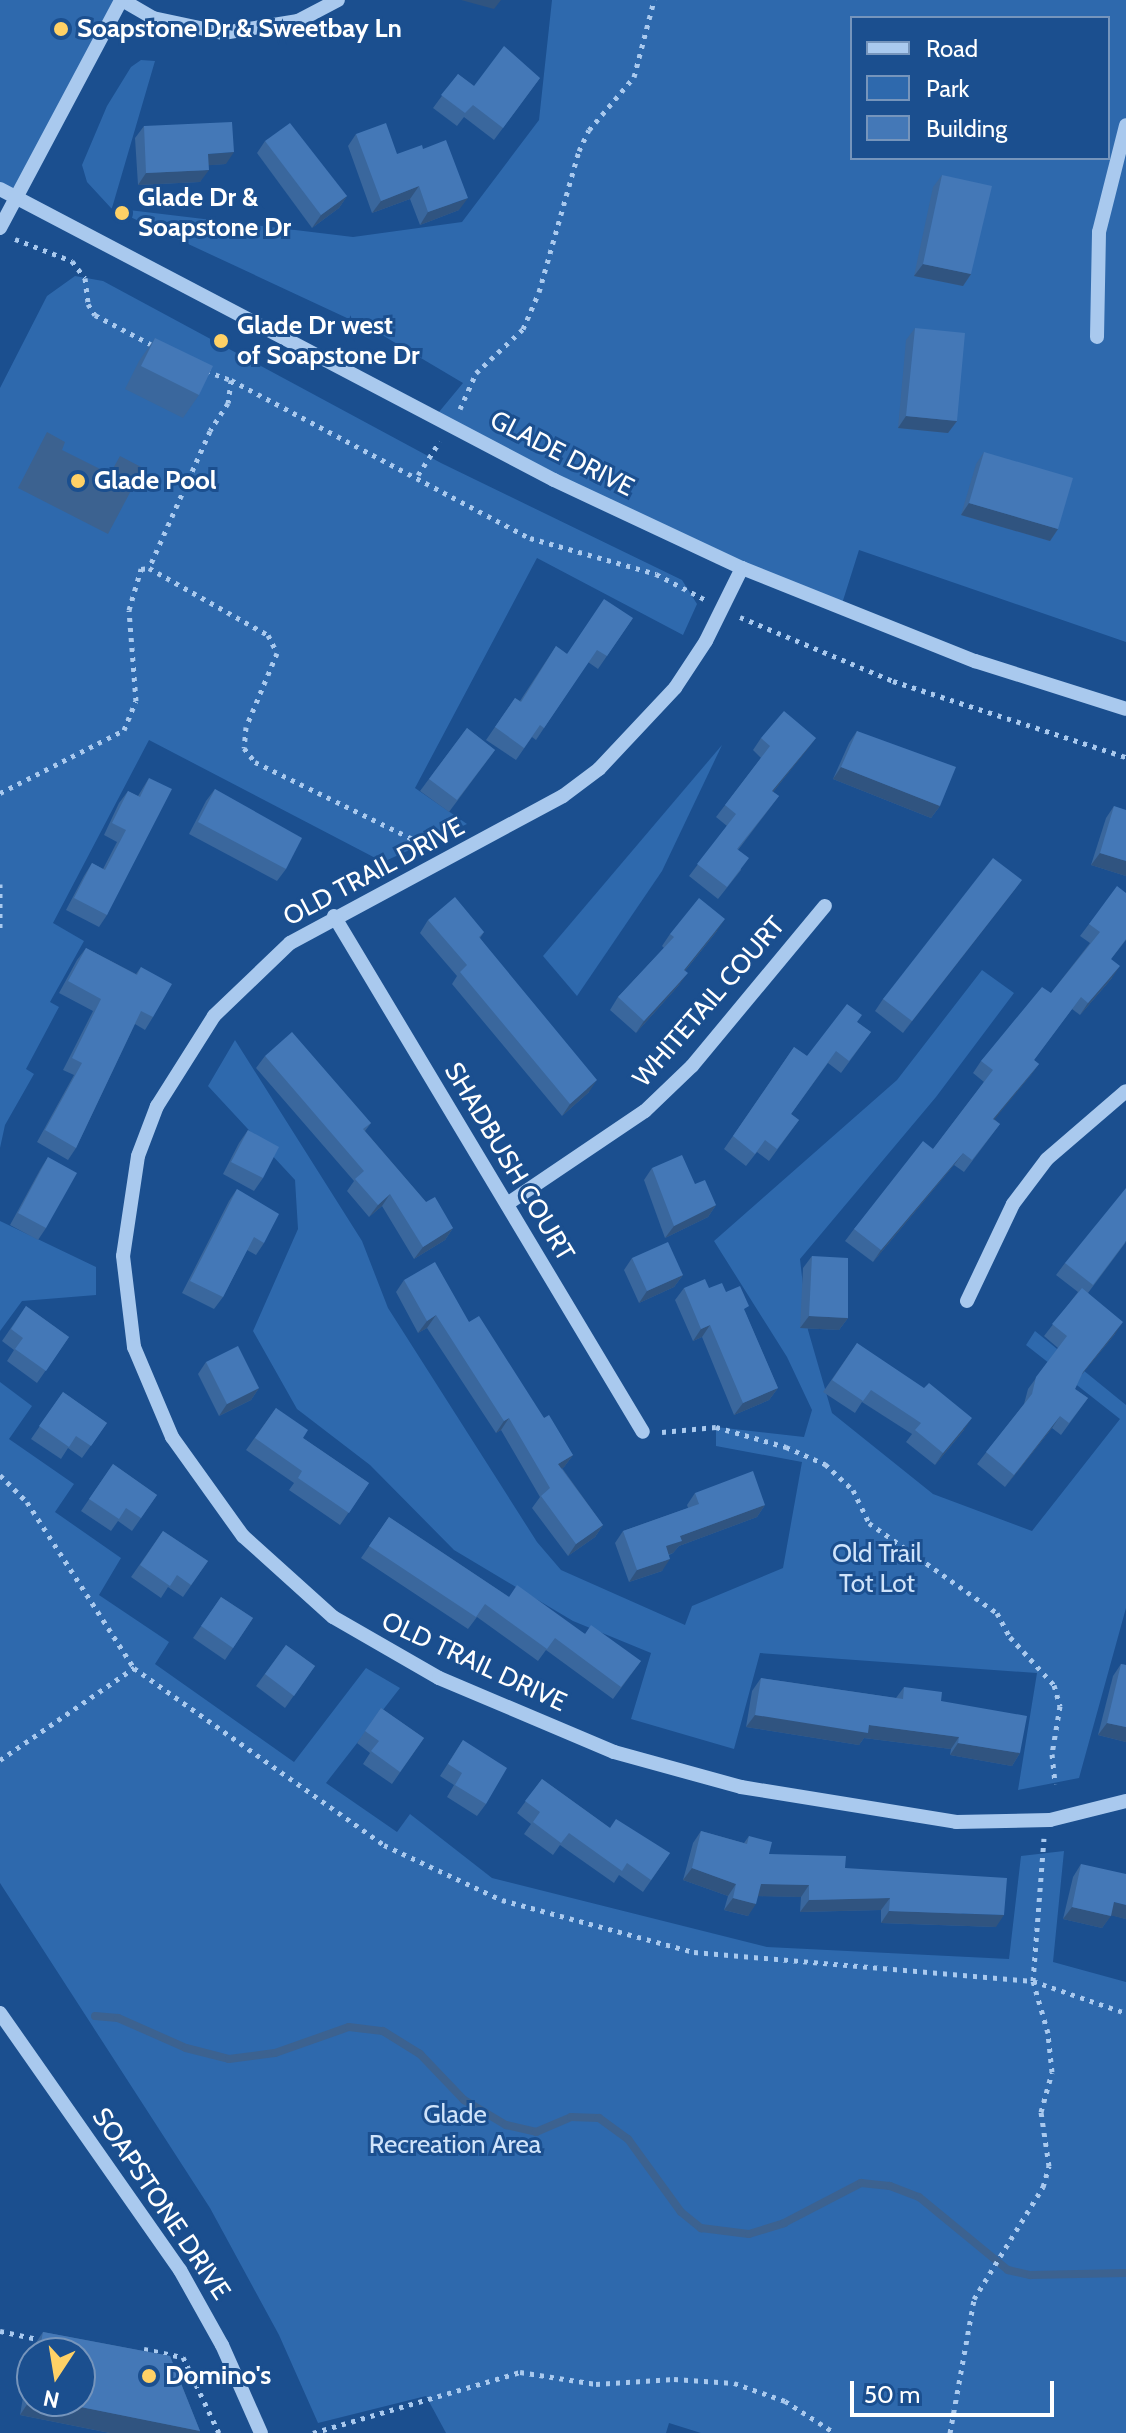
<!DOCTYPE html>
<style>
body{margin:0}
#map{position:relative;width:1126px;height:2433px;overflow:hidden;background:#1b4f8f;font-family:Cabin,sans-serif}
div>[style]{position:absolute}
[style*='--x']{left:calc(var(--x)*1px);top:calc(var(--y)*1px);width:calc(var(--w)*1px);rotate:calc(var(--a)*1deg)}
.green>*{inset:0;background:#2e69ad}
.water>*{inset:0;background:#3c6290}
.stream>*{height:8px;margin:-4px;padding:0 4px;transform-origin:4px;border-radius:4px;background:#3c6290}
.path>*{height:5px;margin-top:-2.5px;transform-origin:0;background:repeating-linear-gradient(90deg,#a9c9ee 0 4px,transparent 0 10px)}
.minor>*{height:14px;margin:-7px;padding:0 7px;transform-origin:7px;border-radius:7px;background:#a9c9ee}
.wall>*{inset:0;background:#3a679d}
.shaded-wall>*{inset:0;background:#305480}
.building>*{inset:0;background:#4478b7}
.dots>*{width:22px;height:22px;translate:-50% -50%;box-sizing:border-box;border:4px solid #1b4f8f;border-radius:50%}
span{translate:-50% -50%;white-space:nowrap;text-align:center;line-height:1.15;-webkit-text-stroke:6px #1b4f8f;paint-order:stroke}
.poi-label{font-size:26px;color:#fff;font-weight:700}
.left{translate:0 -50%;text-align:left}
.street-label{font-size:26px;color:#fff}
.park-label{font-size:26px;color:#cfe3fa}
.legend{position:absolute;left:850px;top:16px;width:260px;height:144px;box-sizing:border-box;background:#1b4f8f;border:2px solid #7695bc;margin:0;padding:10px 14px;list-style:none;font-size:24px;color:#fff}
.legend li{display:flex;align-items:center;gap:16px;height:40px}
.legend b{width:40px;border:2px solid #7695bc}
.north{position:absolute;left:16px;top:2337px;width:80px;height:80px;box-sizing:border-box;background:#1b4f8f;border:2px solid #7695bc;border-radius:50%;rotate:192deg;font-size:22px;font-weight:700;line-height:32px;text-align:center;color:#fff}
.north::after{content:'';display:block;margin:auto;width:28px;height:36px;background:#ffd166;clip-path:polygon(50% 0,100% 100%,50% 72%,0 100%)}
.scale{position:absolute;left:850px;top:2381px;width:204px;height:36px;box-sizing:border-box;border:4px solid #fff;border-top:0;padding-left:10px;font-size:24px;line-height:28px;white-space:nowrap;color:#fff;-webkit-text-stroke:6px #1b4f8f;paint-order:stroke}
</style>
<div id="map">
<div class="green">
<i style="clip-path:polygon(0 0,121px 0,15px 197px,0 189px)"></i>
<i style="clip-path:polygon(evenodd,552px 0,1126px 0,1126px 642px,859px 550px,840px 610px,434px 418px,463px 383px,377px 332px,111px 208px,87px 182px,82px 165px,107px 106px,131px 67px,141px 60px,155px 61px,112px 208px,353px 237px,462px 222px,539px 120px,552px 0,852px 18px,1108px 18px,1108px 158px,852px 158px,852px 18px)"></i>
<i style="clip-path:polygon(75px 276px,103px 281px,441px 463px,682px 580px,697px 604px,683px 635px,537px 558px,415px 788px,467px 824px,383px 862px,149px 740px,53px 923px,84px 941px,50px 1002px,59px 1007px,26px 1069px,34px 1074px,5px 1125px,0 1148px,0 388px,47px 296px)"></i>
<i style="clip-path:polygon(722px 745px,662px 871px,577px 996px,543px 956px)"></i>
<i style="clip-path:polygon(982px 970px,1014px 993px,936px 1097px,800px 1259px,808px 1330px,832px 1413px,933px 1494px,1032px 1531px,1120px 1419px,1026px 1345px,1035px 1331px,1126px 1405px,1126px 1608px,1079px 1778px,1018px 1790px,1037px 1673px,760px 1653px,734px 1749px,631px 1719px,651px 1653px,573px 1621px,454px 1550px,370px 1465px,297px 1409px,253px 1331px,298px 1229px,295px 1180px,208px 1086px,235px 1040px,362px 1241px,388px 1308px,537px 1542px,561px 1570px,685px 1625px,692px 1606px,783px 1568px,802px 1462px,716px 1446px,716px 1427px,804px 1437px,812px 1410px,787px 1357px,714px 1241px,897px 1080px)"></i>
<i style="clip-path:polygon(0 1221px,96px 1267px,96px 1295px,22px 1301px,0 1331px)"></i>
<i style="clip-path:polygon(0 1382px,32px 1406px,9px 1439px,74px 1484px,55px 1512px,121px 1558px,99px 1595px,169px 1642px,155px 1664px,294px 1762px,366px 1668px,400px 1688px,326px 1783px,397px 1832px,410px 1814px,492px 1878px,767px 1947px,1009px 1959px,1021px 1856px,1064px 1851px,1053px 1962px,1126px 1982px,1126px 2433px,701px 2433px,669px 2423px,666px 2433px,446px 2433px,426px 2396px,318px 2423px,279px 2335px,210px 2208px,0 1883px)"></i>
</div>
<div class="water">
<i style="clip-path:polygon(47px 432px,65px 442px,62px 450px,110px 474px,120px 456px,143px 468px,108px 534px,18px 488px)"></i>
</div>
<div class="stream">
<i style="--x:95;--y:2016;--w:23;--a:5"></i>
<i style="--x:118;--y:2018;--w:74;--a:23.8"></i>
<i style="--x:186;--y:2048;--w:44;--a:14.3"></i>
<i style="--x:229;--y:2059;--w:46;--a:-7.4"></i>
<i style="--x:275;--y:2053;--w:78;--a:-19.4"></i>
<i style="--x:349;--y:2027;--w:34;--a:7"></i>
<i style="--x:383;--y:2031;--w:44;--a:31.9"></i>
<i style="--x:420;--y:2054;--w:64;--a:46.3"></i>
<i style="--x:464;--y:2100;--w:49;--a:30.8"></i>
<i style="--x:506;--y:2125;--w:31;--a:13"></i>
<i style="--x:536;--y:2132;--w:38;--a:-23"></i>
<i style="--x:571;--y:2117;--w:28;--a:2"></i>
<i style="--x:599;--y:2118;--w:36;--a:36"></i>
<i style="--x:628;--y:2139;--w:90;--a:54"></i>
<i style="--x:681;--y:2212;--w:26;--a:39"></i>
<i style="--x:701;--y:2228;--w:48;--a:7.1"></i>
<i style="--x:749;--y:2234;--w:37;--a:-17"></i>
<i style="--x:784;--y:2223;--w:87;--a:-27.5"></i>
<i style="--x:861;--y:2183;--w:29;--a:6"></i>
<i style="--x:890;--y:2186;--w:31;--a:21"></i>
<i style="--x:919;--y:2197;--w:115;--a:39.4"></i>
<i style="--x:1008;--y:2270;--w:23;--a:13"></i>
<i style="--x:1030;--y:2275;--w:96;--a:-1.2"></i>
</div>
<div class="path">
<i style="--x:15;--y:239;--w:61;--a:21.1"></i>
<i style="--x:72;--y:261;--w:21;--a:53"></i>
<i style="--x:85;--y:278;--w:26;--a:83"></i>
<i style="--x:88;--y:304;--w:13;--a:58"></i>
<i style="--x:95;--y:315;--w:67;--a:27.7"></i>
<i style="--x:206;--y:371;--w:27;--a:20"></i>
<i style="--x:231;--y:380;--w:23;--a:97"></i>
<i style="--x:228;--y:403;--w:33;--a:123"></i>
<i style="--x:210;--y:431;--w:150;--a:114"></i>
<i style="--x:149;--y:568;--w:137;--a:29.4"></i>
<i style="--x:268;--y:635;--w:20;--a:63"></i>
<i style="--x:277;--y:653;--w:80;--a:112.7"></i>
<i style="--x:246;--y:727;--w:21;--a:95"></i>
<i style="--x:244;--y:748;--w:18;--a:52"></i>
<i style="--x:255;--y:762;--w:176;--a:26"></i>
<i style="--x:413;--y:839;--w:17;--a:54"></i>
<i style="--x:231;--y:380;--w:338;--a:27.9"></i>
<i style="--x:530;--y:538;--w:131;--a:15.9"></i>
<i style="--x:656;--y:574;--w:56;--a:27.5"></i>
<i style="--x:460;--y:409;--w:39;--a:-66"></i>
<i style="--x:476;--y:373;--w:64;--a:-43.1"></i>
<i style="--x:523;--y:329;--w:40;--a:-66.6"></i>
<i style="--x:539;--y:292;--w:147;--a:-74.2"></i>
<i style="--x:579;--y:151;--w:23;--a:-65"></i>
<i style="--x:589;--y:130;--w:70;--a:-49.7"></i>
<i style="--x:634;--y:77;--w:80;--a:-75.4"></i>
<i style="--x:418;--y:475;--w:40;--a:-57.1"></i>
<i style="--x:740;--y:617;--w:166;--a:22.7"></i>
<i style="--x:893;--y:681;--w:245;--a:18.1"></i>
<i style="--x:0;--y:793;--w:139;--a:-26.9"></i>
<i style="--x:124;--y:730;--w:31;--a:-68"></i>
<i style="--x:136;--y:701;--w:91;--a:-94.4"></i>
<i style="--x:129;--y:610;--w:43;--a:-73.7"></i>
<i style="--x:141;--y:569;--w:8;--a:-7"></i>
<i style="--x:0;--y:884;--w:48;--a:90"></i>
<i style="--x:662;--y:1432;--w:54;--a:-5.3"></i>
<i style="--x:716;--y:1427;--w:73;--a:15.9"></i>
<i style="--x:786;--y:1447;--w:43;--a:23.6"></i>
<i style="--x:825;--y:1464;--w:38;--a:43"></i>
<i style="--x:853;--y:1490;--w:37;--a:64"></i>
<i style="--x:869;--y:1523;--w:156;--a:35.1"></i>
<i style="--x:997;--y:1613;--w:27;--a:62"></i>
<i style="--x:1010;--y:1637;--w:65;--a:47.5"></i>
<i style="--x:1054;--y:1685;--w:22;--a:74"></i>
<i style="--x:1060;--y:1706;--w:49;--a:99.5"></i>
<i style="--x:1052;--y:1754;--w:30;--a:84"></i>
<i style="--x:0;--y:1475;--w:38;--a:45"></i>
<i style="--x:27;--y:1502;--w:197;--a:57.2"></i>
<i style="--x:134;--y:1668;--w:306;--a:35.3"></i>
<i style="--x:384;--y:1845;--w:130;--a:25"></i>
<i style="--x:502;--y:1900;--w:199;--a:15.2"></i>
<i style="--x:694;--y:1952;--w:340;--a:4.9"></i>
<i style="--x:1033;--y:1981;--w:98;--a:19"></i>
<i style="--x:0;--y:1760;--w:163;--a:-34.5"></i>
<i style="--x:0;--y:2331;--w:43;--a:12.1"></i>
<i style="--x:142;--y:2357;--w:8;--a:-76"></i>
<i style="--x:144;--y:2349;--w:40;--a:12"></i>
<i style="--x:183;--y:2357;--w:84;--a:64.7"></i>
<i style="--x:313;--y:2433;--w:216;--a:-16.4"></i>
<i style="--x:520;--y:2372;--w:77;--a:9"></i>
<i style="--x:596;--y:2384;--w:78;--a:-3.7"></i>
<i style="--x:674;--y:2379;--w:60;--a:3.8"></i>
<i style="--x:734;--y:2383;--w:54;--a:19.4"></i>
<i style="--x:785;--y:2401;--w:59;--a:32.6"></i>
<i style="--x:950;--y:2433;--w:136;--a:-79.8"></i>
<i style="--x:974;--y:2299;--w:132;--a:-58.4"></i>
<i style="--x:1043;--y:2187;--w:22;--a:-74"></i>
<i style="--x:1049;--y:2166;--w:55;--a:-98.4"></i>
<i style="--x:1041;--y:2112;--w:41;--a:-74.6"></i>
<i style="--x:1052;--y:2072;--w:39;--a:-96"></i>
<i style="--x:1048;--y:2033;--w:54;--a:-106.1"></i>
<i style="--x:1033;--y:1981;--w:143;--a:-85.6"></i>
</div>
<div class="minor">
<i style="--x:122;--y:0;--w:36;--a:30"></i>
<i style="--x:153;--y:18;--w:72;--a:12.1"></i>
<i style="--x:223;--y:33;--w:76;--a:-9.1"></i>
<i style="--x:298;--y:21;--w:45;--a:-27.7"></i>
<i style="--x:0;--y:189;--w:626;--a:27.71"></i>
<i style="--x:554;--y:480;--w:208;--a:25.1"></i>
<i style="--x:742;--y:568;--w:251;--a:21.8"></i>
<i style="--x:975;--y:661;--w:158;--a:17.6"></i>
<i style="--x:0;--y:228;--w:258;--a:-62"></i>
<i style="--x:1097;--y:337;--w:105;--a:-88.9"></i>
<i style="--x:1099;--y:232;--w:110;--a:-75.8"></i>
<i style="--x:742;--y:568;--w:81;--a:116.3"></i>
<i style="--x:706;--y:641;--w:56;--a:123.4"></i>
<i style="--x:675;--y:688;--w:111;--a:133.2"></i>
<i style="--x:599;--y:769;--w:45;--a:143.1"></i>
<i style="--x:563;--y:796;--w:310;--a:151.7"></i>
<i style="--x:290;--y:943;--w:105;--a:136.2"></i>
<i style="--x:214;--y:1016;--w:107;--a:122.3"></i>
<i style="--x:157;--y:1106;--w:53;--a:110.8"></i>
<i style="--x:138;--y:1156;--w:101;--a:98.5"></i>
<i style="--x:123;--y:1256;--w:92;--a:83.1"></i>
<i style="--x:134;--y:1347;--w:98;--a:67.1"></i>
<i style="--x:172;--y:1437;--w:122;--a:54.4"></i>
<i style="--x:243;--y:1536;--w:121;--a:42"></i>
<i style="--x:333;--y:1617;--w:122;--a:29.9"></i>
<i style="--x:439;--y:1678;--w:190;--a:22.9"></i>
<i style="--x:614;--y:1752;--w:132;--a:15.4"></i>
<i style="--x:741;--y:1787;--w:218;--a:9.2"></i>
<i style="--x:956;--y:1822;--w:94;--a:-1.2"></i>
<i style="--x:1050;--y:1820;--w:78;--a:-14"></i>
<i style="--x:334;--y:916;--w:601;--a:59.09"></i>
<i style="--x:507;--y:1204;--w:166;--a:-34"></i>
<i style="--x:645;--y:1111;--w:65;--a:-43.8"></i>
<i style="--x:692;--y:1066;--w:208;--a:-50.3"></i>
<i style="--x:967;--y:1301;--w:107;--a:-64.6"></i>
<i style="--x:1013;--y:1204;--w:56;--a:-52.9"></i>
<i style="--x:1047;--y:1159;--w:104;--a:-40.7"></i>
<i style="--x:0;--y:2013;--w:314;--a:55"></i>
<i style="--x:180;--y:2270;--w:86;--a:60.8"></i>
<i style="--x:222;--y:2345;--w:96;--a:66.1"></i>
</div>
<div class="wall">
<i style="clip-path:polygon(458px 74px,474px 86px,540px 78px,494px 140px,464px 117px,457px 126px,433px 108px)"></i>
<i style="clip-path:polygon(144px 126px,226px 164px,208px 165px,200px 182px,138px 185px,135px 138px)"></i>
<i style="clip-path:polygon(356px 134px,397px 154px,459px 210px,420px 225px,410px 199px,372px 213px,348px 146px)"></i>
<i style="clip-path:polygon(265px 141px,347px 196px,339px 208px,312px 228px,257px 153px)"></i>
<i style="clip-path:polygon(942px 175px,971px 274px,963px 286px,914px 276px,933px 187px)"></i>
<i style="clip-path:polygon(915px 328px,957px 421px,948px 433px,898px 428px,906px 340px)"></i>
<i style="clip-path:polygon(155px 338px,199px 395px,183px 418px,125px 389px,139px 361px)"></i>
<i style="clip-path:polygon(984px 452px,1058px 529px,1050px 541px,961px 515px,976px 464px)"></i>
<i style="clip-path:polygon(633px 618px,598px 669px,588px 662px,536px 740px,532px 737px,516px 760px,486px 740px,515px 698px,520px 701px,556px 646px,567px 654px)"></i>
<i style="clip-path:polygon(467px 728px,495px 750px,449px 812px,420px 791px)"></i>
<i style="clip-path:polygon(857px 731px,940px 806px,931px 818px,833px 779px,849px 743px)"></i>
<i style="clip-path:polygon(761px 738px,816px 738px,773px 792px,779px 796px,738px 850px,741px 870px,718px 899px,689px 876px,727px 826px,716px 817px,761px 758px,753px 750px)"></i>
<i style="clip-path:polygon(149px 778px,107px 915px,99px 927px,66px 910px,84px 876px,92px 863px,103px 869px,117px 842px,104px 835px,119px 803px,128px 791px,138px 796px)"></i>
<i style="clip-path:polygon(215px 789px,286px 869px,277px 881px,189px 834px,206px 801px)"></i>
<i style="clip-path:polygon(1114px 806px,1126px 876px,1091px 865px,1106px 818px)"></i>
<i style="clip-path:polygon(1022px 880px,903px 1033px,875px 1011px,883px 999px)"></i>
<i style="clip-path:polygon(1126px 893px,1126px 940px,1111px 959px,1112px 978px,1080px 1015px,1072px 1009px,1034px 1060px,1039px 1064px,1030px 1076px,994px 1119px,1000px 1124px,964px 1172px,954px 1165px,873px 1262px,845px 1241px,854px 1229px,933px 1149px,984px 1082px,973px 1073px,981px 1061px,1051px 993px,1090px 943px,1080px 936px,1089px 924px)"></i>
<i style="clip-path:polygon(428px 920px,484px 932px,480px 938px,589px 1092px,562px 1116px,452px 984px,457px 976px,420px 933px)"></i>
<i style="clip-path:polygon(717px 931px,685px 971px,679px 985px,636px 1033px,610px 1010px,618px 997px,664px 948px,662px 946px,670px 934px)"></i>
<i style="clip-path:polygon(86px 948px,136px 974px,141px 967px,153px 1017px,145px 1030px,135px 1024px,76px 1148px,68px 1160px,37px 1142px,74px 1075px,63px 1070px,93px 1011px,59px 993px,77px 960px)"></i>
<i style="clip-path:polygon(857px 1022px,871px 1032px,841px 1073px,828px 1063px,791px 1114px,799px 1120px,769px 1161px,757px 1152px,746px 1166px,724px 1149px,794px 1047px,807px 1056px)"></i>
<i style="clip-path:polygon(265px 1056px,371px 1123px,365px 1131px,426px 1202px,453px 1228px,445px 1240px,414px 1259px,382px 1206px,369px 1217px,347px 1191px,354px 1181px,256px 1068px)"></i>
<i style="clip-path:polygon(248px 1130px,263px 1178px,254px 1191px,223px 1174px,239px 1143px)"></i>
<i style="clip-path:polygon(48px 1157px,46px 1228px,38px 1240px,10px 1225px,40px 1170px)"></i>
<i style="clip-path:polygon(652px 1168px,716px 1205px,708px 1217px,665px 1238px,644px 1180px)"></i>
<i style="clip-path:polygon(237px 1189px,264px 1243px,256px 1255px,247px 1250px,223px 1297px,214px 1309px,182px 1293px,229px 1201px)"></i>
<i style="clip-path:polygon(1126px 1242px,1088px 1293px,1115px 1334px,1081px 1375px,1075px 1389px,1088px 1398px,1061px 1435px,1052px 1428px,1005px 1487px,977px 1464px,1024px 1404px,1028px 1389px,1058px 1348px,1044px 1336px,1078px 1292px,1056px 1275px,1065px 1263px)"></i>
<i style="clip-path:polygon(812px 1256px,848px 1318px,839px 1330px,800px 1328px,803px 1268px)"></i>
<i style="clip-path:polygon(632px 1258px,683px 1275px,674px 1287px,639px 1303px,624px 1270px)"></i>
<i style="clip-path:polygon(404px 1280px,469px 1322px,573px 1455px,564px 1467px,562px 1468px,603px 1525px,595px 1537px,568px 1556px,532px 1508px,540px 1497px,501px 1430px,496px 1433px,427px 1328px,418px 1333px,396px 1292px)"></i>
<i style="clip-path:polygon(684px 1288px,709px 1288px,726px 1292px,745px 1312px,778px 1388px,769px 1400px,734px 1415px,702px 1337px,693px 1341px,675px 1300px)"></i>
<i style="clip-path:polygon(26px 1306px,69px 1337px,37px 1383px,7px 1361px,14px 1350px,2px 1341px)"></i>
<i style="clip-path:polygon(857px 1343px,964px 1430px,935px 1465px,906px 1442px,912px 1434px,862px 1402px,855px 1413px,823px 1392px)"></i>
<i style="clip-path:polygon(206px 1362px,259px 1388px,251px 1400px,219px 1416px,198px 1374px)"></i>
<i style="clip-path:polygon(63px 1392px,107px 1423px,82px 1458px,68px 1448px,61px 1459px,31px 1439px)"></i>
<i style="clip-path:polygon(276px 1408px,303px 1438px,369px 1483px,340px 1525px,289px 1490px,294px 1483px,246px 1450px)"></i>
<i style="clip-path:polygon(113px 1464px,157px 1495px,132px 1531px,118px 1521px,111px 1531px,81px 1511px)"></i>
<i style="clip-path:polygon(695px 1493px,765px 1505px,757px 1517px,679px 1546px,673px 1553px,669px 1555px,662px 1571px,629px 1582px,615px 1543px,623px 1531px,688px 1508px,687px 1505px)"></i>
<i style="clip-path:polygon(389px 1517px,509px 1597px,641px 1661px,613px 1699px,546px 1650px,538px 1661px,477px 1617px,468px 1629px,361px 1558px)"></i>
<i style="clip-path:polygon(163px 1531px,208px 1561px,183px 1597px,168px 1587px,161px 1598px,131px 1577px)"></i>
<i style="clip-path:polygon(221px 1597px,253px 1618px,225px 1660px,193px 1638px)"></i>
<i style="clip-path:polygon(286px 1645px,315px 1666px,285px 1708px,256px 1686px)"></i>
<i style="clip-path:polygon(1121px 1664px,1126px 1665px,1126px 1742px,1098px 1735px,1113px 1676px)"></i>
<i style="clip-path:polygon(761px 1678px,896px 1698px,904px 1687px,941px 1701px,1020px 1753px,1012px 1766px,950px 1755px,951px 1749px,864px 1738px,859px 1745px,746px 1727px,752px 1691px)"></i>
<i style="clip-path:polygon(381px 1708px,424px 1738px,392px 1784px,363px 1764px,370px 1753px,357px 1743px)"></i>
<i style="clip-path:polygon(463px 1740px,486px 1804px,477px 1816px,447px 1797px,454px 1785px,440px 1776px)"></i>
<i style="clip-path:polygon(542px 1779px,610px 1828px,670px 1853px,643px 1892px,619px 1875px,614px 1883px,560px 1845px,553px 1855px,524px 1834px,531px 1824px,517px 1813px)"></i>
<i style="clip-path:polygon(701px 1831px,744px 1843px,749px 1836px,769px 1854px,845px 1868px,996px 1927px,881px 1923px,881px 1910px,800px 1912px,801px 1897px,758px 1896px,748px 1916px,724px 1910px,728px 1896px,683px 1880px,693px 1843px)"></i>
<i style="clip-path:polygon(1081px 1864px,1126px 1919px,1111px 1915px,1102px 1928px,1063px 1919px,1073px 1877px)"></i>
<i style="clip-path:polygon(evenodd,43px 2332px,170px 2356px,200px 2431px,199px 2433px,110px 2433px,20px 2415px,31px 2350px,43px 2332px,32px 2353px,80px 2353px,80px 2401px,32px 2401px,32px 2353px)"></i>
</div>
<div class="shaded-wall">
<i style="clip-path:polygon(461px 0,501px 0,494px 9px)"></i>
<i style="clip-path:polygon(234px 152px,226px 164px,200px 166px,208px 154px)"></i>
<i style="clip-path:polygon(209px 170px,200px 182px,138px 185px,146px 173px)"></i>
<i style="clip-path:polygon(419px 186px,410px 199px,372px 213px,381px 201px)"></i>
<i style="clip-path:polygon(347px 196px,339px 208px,312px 228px,321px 215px)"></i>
<i style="clip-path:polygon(468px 198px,459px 210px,420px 225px,428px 212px)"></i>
<i style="clip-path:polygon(923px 264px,971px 274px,963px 286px,914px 276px)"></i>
<i style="clip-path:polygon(906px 416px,957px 421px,948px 433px,898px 428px)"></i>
<i style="clip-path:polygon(969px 503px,1058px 529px,1050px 541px,961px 515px)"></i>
<i style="clip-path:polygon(816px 738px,807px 750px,764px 803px,772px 791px)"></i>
<i style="clip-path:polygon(841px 767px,940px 806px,931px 818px,833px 779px)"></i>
<i style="clip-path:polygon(1100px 853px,1126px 861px,1126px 876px,1091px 865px)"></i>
<i style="clip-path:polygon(1022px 880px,1013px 892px,903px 1033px,912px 1021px)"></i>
<i style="clip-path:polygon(725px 919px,717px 931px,676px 982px,684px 970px)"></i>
<i style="clip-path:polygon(1120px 966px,1112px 978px,1080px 1015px,1088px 1003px)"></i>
<i style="clip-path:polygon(688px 973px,679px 985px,636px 1033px,644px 1021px)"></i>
<i style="clip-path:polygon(1039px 1064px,1030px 1076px,985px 1131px,993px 1119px)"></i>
<i style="clip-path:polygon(597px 1080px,589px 1092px,562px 1116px,570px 1104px)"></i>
<i style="clip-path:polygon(963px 1153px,954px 1165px,873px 1262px,881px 1250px)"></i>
<i style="clip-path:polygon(390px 1194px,382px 1206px,369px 1217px,378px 1205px)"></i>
<i style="clip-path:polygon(716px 1205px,708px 1217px,665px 1238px,674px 1226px)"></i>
<i style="clip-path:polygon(453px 1228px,445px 1240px,414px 1259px,423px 1247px)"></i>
<i style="clip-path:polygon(683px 1275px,674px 1287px,639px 1303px,647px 1291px)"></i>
<i style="clip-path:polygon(436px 1315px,427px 1328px,418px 1333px,427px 1321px)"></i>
<i style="clip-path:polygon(809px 1316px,848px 1318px,839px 1330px,800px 1328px)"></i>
<i style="clip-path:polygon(1123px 1322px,1115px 1334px,1074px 1384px,1083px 1372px)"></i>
<i style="clip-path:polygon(710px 1325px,702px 1337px,693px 1341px,701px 1329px)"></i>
<i style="clip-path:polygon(259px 1388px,251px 1400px,219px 1416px,227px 1404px)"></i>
<i style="clip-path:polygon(778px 1388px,769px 1400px,734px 1415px,743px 1403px)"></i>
<i style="clip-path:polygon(1060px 1416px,1052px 1428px,1005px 1487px,1014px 1475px)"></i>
<i style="clip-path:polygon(509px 1418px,501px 1430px,496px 1433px,504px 1421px)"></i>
<i style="clip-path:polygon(972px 1418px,964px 1430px,935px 1465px,943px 1453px)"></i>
<i style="clip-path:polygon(573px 1455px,564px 1467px,550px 1476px,558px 1464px)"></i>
<i style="clip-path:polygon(765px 1505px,757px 1517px,679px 1546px,673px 1553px,658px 1558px,666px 1546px,680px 1536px)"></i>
<i style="clip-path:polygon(603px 1525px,595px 1537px,568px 1556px,576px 1544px)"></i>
<i style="clip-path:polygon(670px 1559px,662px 1571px,629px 1582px,637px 1570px)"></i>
<i style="clip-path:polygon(755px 1715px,869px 1725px,959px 1737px,951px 1749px,864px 1738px,859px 1745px,746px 1727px)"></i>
<i style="clip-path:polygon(1107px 1723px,1126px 1727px,1126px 1742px,1098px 1735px)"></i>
<i style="clip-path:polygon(958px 1743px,1020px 1753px,1012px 1766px,950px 1755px)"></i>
<i style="clip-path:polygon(692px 1868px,736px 1884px,728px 1896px,683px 1880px)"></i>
<i style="clip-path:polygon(761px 1884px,809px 1885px,801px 1897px,753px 1896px)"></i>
<i style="clip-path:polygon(733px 1898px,756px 1904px,748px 1916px,724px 1910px)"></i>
<i style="clip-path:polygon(890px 1898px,881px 1910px,800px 1912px,809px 1900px)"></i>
<i style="clip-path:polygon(1114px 1902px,1126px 1905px,1126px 1919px,1105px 1914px)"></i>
<i style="clip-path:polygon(1072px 1907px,1111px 1916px,1102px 1928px,1063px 1919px)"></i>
<i style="clip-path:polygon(889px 1911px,1004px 1915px,996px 1927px,881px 1923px)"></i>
<i style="clip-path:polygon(32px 2397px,32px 2401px,51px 2401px,200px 2431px,199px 2433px,110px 2433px,20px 2415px)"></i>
</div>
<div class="building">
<i style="clip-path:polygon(504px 46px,540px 78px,503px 128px,473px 105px,465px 113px,441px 95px,458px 74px,474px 86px)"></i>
<i style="clip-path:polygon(232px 122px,234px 152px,208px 154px,209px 170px,146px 173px,144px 126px)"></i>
<i style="clip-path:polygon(290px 123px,347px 196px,321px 215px,265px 141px)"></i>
<i style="clip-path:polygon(386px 123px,397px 154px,422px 145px,423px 149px,446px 140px,468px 198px,428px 212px,419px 186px,381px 201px,356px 134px)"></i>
<i style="clip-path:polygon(942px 175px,992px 186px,971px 274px,923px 264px)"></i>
<i style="clip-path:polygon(915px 328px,965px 333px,957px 421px,906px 416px)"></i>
<i style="clip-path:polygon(155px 338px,213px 366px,199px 395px,141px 366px)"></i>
<i style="clip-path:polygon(984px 452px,1073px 478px,1058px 529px,969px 503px)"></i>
<i style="clip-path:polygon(604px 599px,633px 618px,607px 656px,597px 650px,544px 728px,540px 725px,524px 748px,495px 727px,515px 698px,521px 702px,556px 646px,567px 654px)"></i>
<i style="clip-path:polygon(784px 711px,816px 738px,772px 791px,779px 796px,737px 849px,749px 858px,727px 887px,697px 864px,736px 814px,725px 805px,770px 746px,761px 738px)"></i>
<i style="clip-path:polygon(467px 728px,495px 750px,457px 800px,429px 779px)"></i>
<i style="clip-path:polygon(857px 731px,956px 767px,940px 806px,841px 767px)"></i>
<i style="clip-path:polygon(149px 778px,172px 789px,107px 915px,74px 898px,92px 863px,105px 870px,126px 830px,112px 823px,128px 791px,140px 797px)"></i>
<i style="clip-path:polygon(215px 789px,302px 838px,286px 869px,198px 822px)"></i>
<i style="clip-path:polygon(1114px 806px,1126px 810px,1126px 861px,1100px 853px)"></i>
<i style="clip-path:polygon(993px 858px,1022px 880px,912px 1021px,883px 999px)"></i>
<i style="clip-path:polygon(1117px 886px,1126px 893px,1126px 939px,1111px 959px,1120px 966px,1088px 1003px,1081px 997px,1034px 1060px,1039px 1064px,993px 1119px,1000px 1124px,972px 1160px,963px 1153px,881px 1250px,854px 1229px,923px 1141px,933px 1149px,993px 1070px,981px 1061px,1042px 987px,1051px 993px,1100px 932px,1089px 924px)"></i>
<i style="clip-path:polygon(455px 897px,484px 932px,479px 937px,597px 1080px,570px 1104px,460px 972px,467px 965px,428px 920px)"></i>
<i style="clip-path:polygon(699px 898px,725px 919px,684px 970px,688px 973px,644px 1021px,618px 997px,674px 937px,670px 934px)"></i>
<i style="clip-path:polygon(86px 948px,137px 975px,141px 967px,172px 984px,153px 1017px,141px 1011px,76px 1148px,45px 1130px,82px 1063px,72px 1058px,101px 999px,68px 981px)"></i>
<i style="clip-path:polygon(847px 1004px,862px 1015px,857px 1022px,871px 1032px,849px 1061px,836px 1051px,791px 1114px,799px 1120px,777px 1149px,765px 1140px,755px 1154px,733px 1136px,794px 1047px,807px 1056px)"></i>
<i style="clip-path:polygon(292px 1032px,371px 1123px,363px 1129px,426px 1202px,435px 1197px,453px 1228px,423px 1247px,390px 1194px,378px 1205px,355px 1179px,364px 1171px,265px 1056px)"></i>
<i style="clip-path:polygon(248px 1130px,279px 1147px,263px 1178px,231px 1162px)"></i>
<i style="clip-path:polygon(682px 1155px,695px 1184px,705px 1180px,716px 1205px,674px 1226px,652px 1168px)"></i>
<i style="clip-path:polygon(48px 1157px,77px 1173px,46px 1228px,18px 1213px)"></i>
<i style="clip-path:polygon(1126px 1188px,1126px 1241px,1093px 1285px,1065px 1263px)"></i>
<i style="clip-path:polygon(237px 1189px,279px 1214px,264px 1243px,254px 1237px,223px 1297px,190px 1281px)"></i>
<i style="clip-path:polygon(668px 1242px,683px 1275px,647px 1291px,632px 1258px)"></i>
<i style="clip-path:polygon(812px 1256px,848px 1258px,848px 1318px,809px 1316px)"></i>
<i style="clip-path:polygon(435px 1262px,469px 1322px,479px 1316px,544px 1418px,549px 1415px,573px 1455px,558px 1464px,603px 1525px,576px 1544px,541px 1496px,550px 1488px,509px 1418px,504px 1421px,436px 1315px,427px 1321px,404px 1280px)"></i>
<i style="clip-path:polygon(705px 1279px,709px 1288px,722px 1283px,726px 1292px,740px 1286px,749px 1306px,744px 1309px,778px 1388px,743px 1403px,710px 1325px,701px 1329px,684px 1288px)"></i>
<i style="clip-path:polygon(1082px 1288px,1123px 1322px,1083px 1372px,1075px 1389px,1088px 1398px,1069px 1423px,1060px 1416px,1014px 1475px,986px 1452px,1032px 1394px,1036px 1377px,1067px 1336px,1052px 1324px)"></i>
<i style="clip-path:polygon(26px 1306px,69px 1337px,46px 1371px,15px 1349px,23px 1338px,11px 1329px)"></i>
<i style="clip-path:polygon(857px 1343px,924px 1388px,929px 1383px,972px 1418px,943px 1453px,915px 1430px,921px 1423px,871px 1390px,863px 1401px,832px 1380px)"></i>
<i style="clip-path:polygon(238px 1346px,259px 1388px,227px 1404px,206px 1362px)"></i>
<i style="clip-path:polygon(63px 1392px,107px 1423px,91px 1446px,76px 1436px,69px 1447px,39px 1426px)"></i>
<i style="clip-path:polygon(276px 1408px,308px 1430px,303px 1438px,369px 1483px,349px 1513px,298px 1478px,302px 1471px,255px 1438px)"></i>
<i style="clip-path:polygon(113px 1464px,157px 1495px,141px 1518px,126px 1508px,119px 1519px,89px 1499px)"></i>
<i style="clip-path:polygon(753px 1471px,765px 1505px,680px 1536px,682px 1541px,666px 1546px,670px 1559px,637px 1570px,623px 1531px,699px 1504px,695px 1493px)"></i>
<i style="clip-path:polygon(389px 1517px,509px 1597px,517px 1585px,585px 1634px,591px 1625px,641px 1661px,621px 1687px,555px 1638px,547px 1649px,485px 1604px,476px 1617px,369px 1546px)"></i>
<i style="clip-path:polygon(163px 1531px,208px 1561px,191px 1585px,177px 1575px,170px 1586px,140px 1565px)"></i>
<i style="clip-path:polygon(221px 1597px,253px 1618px,233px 1648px,201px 1626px)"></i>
<i style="clip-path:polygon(286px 1645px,315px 1666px,294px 1696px,265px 1674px)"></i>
<i style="clip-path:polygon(1121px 1664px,1126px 1665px,1126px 1727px,1107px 1723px)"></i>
<i style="clip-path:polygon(761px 1678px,903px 1699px,904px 1687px,942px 1692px,941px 1701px,1027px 1716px,1020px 1753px,958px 1743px,959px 1737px,869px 1725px,868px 1733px,755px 1715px)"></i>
<i style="clip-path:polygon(381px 1708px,424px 1738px,400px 1772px,371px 1751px,379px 1741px,365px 1731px)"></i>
<i style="clip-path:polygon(463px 1740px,507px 1768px,486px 1804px,455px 1785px,462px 1773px,448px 1764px)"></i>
<i style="clip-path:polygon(542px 1779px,610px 1828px,616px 1819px,670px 1853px,651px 1880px,627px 1863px,622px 1871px,569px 1833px,561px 1843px,533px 1822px,540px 1812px,525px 1801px)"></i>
<i style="clip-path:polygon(701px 1831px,747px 1844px,749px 1836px,772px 1842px,769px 1854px,846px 1856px,845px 1868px,1007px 1878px,1004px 1915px,889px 1911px,890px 1898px,809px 1900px,809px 1885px,761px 1884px,756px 1904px,733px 1898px,736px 1884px,692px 1868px)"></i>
<i style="clip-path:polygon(1081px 1864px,1126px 1874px,1126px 1905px,1114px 1902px,1111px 1916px,1072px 1907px)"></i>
<i style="clip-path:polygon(43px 2332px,170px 2356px,200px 2431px,51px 2401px,80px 2401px,80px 2353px,39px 2353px)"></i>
</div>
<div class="dots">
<i style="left:61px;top:29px;background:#ffd166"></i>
<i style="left:122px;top:213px;background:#ffd166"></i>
<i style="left:221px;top:341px;background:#ffd166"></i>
<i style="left:78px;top:481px;background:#ffd166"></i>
<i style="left:149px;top:2376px;background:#ffd166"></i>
</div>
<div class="poi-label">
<span class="left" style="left:77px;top:29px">Soapstone Dr &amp; Sweetbay Ln</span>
<span class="left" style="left:138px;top:213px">Glade Dr &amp;<br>Soapstone Dr</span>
<span class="left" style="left:237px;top:341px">Glade Dr west<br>of Soapstone Dr</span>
<span class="left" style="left:94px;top:481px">Glade Pool</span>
<span class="left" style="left:165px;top:2376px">Domino's</span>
</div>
<div class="street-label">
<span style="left:562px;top:454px;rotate:27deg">GLADE DRIVE</span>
<span style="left:374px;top:872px;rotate:-28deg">OLD TRAIL DRIVE</span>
<span style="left:709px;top:1002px;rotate:-49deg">WHITETAIL COURT</span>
<span style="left:509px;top:1162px;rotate:59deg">SHADBUSH COURT</span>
<span style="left:474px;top:1662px;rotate:25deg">OLD TRAIL DRIVE</span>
<span style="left:161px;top:2204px;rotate:56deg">SOAPSTONE DRIVE</span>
</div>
<div class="park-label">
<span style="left:877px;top:1569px">Old Trail<br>Tot Lot</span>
<span style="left:455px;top:2130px">Glade<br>Recreation Area</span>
</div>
<ul class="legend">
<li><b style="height:10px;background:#a9c9ee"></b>Road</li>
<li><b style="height:22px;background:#2e69ad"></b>Park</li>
<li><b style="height:22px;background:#4478b7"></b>Building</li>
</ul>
<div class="north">N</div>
<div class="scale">50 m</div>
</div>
